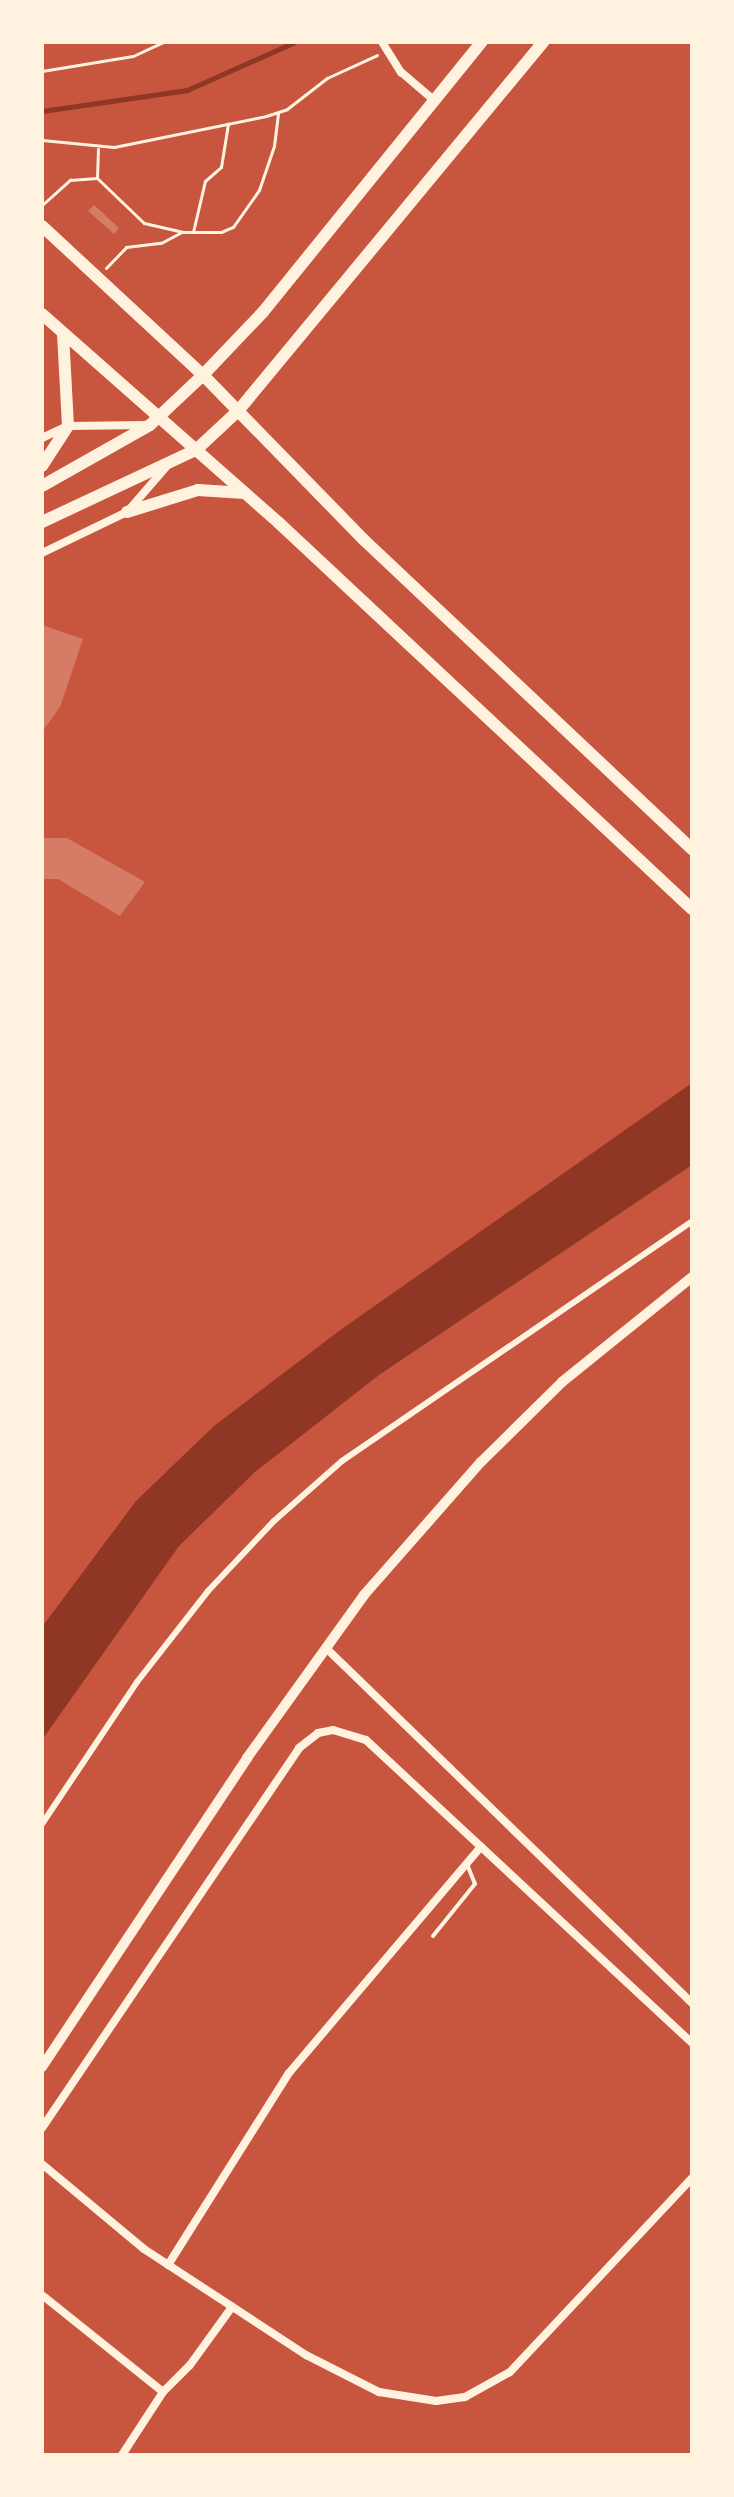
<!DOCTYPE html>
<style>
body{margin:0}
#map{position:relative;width:734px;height:2497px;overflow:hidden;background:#c8553d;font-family:"Fira Sans Condensed",sans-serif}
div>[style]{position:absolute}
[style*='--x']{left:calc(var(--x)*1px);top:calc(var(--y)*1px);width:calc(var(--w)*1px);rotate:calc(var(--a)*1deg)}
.water>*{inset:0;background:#8f3625}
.stream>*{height:5px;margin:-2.5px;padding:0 2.5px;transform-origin:2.5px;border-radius:2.5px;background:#8f3625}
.building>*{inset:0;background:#d67c66}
.path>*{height:3px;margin:-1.5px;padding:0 1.5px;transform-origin:1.5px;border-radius:1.5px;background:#fff3e0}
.service>*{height:4px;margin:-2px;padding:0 2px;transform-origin:2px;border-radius:2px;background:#fff3e0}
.pedestrian>*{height:6px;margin:-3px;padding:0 3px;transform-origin:3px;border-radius:3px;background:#fff3e0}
.minor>*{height:8px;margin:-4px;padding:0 4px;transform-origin:4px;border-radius:4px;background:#fff3e0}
.tertiary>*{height:10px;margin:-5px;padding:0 5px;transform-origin:5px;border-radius:5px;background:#fff3e0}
.secondary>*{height:12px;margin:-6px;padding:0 6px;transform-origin:6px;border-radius:6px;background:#fff3e0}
span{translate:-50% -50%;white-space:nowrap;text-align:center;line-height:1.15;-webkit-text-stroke:8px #fff3e0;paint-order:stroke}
.frame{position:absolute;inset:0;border:44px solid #fff3e0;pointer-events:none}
</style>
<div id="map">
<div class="water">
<i style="clip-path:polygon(692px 1083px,692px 1165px,379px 1375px,255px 1472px,179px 1546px,42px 1740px,42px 1627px,136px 1501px,214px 1426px,339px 1331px)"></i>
</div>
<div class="stream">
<i style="--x:42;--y:111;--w:147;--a:-8.2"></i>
<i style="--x:187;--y:90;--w:118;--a:-24"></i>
</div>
<div class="building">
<i style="clip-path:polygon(94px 205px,119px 228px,114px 234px,88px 211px)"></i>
<i style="clip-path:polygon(42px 625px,83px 639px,60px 707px,42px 732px)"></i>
<i style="clip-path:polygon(42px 838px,67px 838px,145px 882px,120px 916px,58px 879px,42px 879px)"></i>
</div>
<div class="path">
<i style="--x:42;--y:71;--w:92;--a:-9.4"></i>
<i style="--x:133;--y:56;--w:33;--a:-25"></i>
<i style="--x:42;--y:140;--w:72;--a:5.6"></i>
<i style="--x:114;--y:147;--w:155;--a:-11.5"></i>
<i style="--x:266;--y:116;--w:22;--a:-18"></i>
<i style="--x:287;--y:109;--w:51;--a:-37.8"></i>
<i style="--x:327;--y:78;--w:55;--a:-24.7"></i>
<i style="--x:98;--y:149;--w:29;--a:92"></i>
<i style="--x:97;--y:178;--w:65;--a:43.8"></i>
<i style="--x:144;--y:223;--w:39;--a:13"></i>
<i style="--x:182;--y:232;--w:39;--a:0"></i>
<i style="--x:221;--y:232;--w:13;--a:-23"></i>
<i style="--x:233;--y:227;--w:45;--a:-54.9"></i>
<i style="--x:259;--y:190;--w:46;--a:-71.2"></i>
<i style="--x:274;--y:146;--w:34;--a:-83"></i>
<i style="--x:42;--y:205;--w:38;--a:-42"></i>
<i style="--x:70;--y:180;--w:27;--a:-4"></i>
<i style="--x:193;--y:232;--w:52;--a:-76.8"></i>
<i style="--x:205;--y:181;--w:21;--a:-41"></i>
<i style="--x:221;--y:167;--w:44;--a:-80.8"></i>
<i style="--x:106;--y:268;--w:29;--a:-46"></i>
<i style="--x:126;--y:247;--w:35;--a:-7"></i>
<i style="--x:161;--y:243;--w:24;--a:-28"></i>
</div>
<div class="service">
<i style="--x:433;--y:1936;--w:67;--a:-51.1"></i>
<i style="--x:475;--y:1884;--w:22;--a:-112"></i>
</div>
<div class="pedestrian">
<i style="--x:42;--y:1824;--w:171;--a:-56.2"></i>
<i style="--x:137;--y:1682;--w:115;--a:-52"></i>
<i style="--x:208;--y:1591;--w:96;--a:-46.7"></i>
<i style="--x:274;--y:1521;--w:91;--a:-41.4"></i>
<i style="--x:342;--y:1461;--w:424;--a:-34.4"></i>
</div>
<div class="minor">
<i style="--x:382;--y:42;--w:36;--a:58"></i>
<i style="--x:401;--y:72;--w:45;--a:40.5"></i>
<i style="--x:42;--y:438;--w:29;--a:-25"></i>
<i style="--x:68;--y:426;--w:78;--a:-0.7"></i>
<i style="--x:42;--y:553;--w:94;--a:-25.8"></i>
<i style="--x:127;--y:512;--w:61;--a:-49"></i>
<i style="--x:326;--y:1648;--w:510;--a:44.13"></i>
<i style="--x:42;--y:2128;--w:459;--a:-55.9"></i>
<i style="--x:299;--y:1748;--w:24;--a:-38"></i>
<i style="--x:318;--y:1733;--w:15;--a:-11"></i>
<i style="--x:333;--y:1730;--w:34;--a:17"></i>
<i style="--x:366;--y:1740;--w:445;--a:42.9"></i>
<i style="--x:42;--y:2164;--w:133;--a:39.8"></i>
<i style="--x:144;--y:2249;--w:194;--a:33.2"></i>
<i style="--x:306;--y:2355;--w:82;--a:26.9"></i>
<i style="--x:379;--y:2392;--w:58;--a:9"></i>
<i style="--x:436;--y:2401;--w:29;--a:-8"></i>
<i style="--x:465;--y:2397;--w:51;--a:-29.1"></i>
<i style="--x:510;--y:2372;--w:266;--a:-46.8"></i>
<i style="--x:168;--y:2265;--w:227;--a:-57.8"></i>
<i style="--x:289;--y:2073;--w:297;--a:-49.7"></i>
<i style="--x:42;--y:2295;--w:155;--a:38.7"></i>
<i style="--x:122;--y:2455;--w:75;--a:-56.9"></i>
<i style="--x:163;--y:2392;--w:38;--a:-45"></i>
<i style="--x:190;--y:2365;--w:72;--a:-54.1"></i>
</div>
<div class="tertiary">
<i style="--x:42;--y:2067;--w:371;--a:-56.4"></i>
<i style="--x:247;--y:1758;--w:201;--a:-54.3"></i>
<i style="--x:364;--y:1595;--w:177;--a:-48.7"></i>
<i style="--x:481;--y:1462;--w:114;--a:-44.6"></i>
<i style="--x:562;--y:1382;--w:167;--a:-38.9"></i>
</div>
<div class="secondary">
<i style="--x:42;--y:226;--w:219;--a:42.8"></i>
<i style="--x:203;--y:375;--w:231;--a:45.7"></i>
<i style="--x:364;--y:540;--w:451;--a:43.3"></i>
<i style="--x:42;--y:314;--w:316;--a:41.4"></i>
<i style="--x:279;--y:523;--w:565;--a:43.06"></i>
<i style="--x:42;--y:466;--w:48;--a:-57"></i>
<i style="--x:68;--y:426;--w:93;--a:-93.1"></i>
<i style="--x:42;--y:486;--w:124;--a:-29.5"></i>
<i style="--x:150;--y:425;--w:73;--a:-43.3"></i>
<i style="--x:203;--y:375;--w:87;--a:-46.4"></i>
<i style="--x:263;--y:312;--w:348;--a:-51"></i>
<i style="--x:127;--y:512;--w:74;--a:-17.2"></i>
<i style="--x:198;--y:490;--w:47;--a:3.7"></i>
<i style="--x:42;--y:522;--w:170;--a:-25.1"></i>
<i style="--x:196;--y:450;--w:57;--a:-42.9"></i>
<i style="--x:238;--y:411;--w:479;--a:-50.4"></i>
</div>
<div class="frame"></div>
</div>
